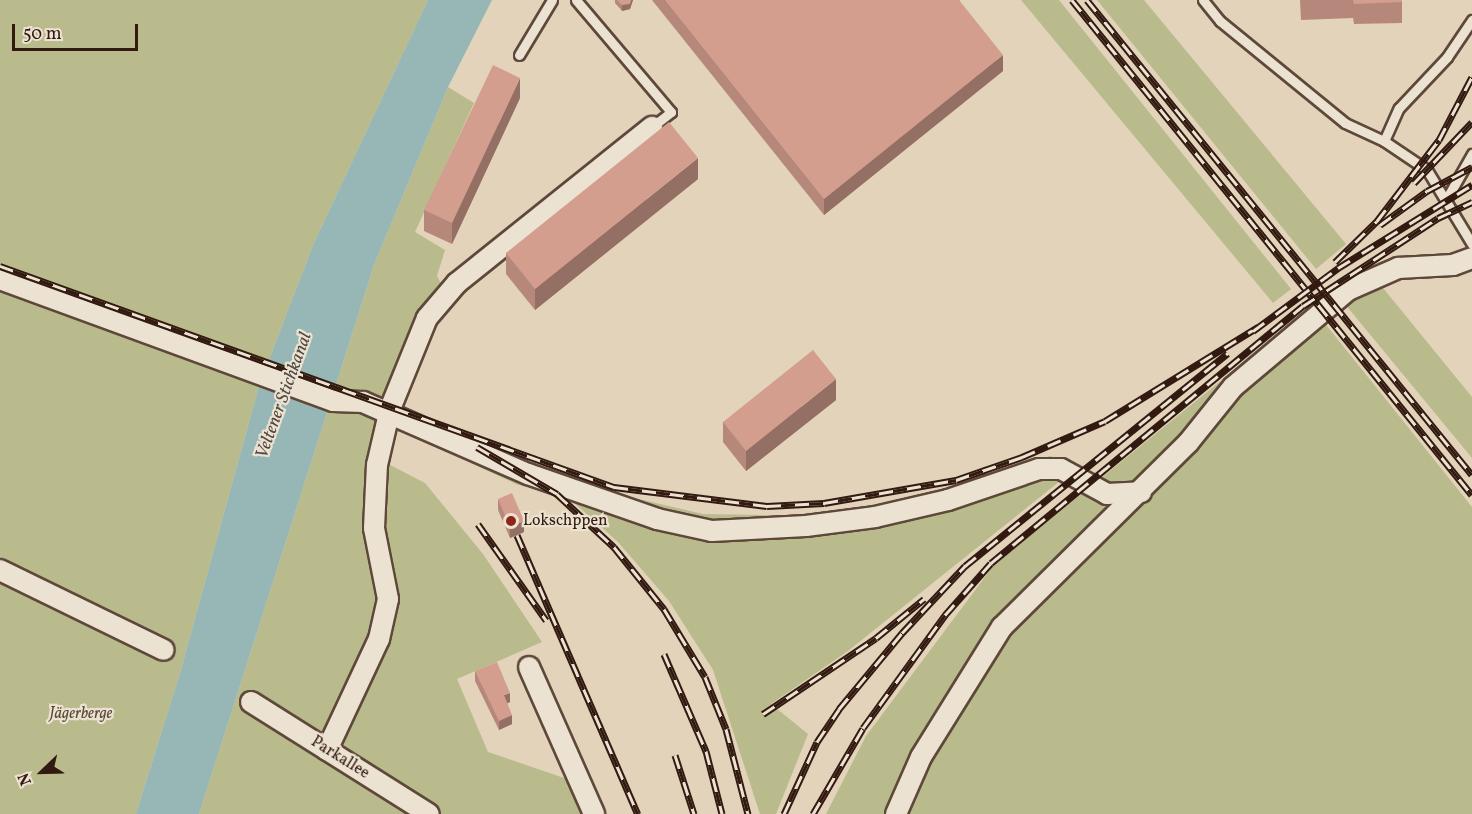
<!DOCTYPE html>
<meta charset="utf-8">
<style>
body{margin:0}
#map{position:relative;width:1472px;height:814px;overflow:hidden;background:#e2d3ba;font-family:Vollkorn,serif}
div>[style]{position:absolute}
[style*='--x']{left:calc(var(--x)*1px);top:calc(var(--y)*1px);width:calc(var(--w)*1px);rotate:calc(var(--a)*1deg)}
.green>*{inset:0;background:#b9bb8c}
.water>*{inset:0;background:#96b7b6}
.roads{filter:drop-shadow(2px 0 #5e483a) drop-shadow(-2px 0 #5e483a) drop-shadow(0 2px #5e483a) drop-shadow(0 -2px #5e483a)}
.lane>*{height:9px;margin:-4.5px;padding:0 4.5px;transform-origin:4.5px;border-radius:4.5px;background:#ece2d2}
.street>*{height:20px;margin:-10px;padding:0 10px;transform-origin:10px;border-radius:10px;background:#ece2d2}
.rail>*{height:7px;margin-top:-3.5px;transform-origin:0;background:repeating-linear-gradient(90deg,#ece2d2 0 14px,#321a10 0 28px);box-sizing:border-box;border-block:2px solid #321a10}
.wall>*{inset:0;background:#b6887b}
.shaded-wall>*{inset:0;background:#946f64}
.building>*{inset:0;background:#d49e8f}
.dots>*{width:16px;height:16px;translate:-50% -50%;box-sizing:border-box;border:3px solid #ece2d2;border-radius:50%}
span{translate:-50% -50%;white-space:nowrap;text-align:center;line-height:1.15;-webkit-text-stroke:4.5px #ece2d2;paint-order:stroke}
.poi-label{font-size:16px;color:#321a10}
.left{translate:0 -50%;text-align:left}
.park-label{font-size:16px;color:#5a4a35;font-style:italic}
.street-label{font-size:16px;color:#321a10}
.water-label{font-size:18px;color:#504942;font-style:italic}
.north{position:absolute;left:12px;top:742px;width:60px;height:60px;-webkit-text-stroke:4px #ece2d2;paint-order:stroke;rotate:247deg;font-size:16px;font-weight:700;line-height:24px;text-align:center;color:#321a10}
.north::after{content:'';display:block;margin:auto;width:21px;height:27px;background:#321a10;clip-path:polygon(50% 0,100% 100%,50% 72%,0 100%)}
.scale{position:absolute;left:12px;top:24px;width:126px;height:27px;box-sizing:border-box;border:3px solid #321a10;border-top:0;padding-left:8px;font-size:18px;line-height:21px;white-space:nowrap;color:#321a10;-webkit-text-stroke:4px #ece2d2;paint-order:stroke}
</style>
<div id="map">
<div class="green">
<i style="clip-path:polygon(0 0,428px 0,313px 245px,259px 386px,180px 673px,136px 814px,0 814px)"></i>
<i style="clip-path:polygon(1021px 0,1059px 0,1291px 289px,1273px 303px)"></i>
<i style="clip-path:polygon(1097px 0,1144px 0,1346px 244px,1316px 269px)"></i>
<i style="clip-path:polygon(448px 87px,474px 103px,415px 232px,445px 250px,437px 276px,451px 302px,433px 327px,403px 403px,402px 413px,604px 491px,703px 514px,827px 516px,956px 487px,1050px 456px,1080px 465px,848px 651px,771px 704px,808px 734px,776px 814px,760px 814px,713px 670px,669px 601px,618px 542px,571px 500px,516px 484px,398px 429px,390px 465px,425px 483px,483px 554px,542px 642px,457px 679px,488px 752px,567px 779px,588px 814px,199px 814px,374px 265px)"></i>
<i style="clip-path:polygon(1370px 272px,1472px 397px,1472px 458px,1344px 303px,1323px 321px,1472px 507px,1472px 814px,826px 814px,866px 736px,994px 565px,1282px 331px)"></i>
</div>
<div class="water">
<i style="clip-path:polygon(428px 0,492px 0,448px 87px,374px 265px,199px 814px,136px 814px,180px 673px,259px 386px,313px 245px)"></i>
</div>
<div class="roads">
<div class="lane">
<i style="--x:576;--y:0;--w:147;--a:49.7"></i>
<i style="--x:671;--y:112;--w:24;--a:142"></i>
<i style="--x:1203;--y:0;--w:27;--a:51"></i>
<i style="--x:1220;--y:21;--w:161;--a:39.2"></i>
<i style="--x:1345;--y:123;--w:43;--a:24.8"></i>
<i style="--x:1384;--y:141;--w:52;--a:34"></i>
<i style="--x:1427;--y:170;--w:87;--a:58.7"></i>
<i style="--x:519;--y:55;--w:64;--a:-59"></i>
<i style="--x:1384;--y:141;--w:36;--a:-66"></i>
<i style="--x:1399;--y:108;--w:70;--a:-46.7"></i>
<i style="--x:1447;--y:57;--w:45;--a:-56"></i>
<i style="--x:1447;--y:198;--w:51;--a:-60.4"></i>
</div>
<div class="street">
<i style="--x:0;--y:279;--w:355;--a:20.1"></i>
<i style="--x:333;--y:401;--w:30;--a:2"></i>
<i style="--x:363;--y:402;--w:180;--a:23.6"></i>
<i style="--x:528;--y:474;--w:137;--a:19.2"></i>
<i style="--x:657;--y:519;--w:56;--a:12.3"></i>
<i style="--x:712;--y:531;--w:94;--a:-3"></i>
<i style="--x:806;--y:526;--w:70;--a:-7.4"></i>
<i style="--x:875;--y:517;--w:75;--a:-13.1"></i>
<i style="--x:948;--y:500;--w:96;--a:-18.8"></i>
<i style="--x:1039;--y:469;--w:22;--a:0"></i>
<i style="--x:1061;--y:469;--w:52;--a:28.5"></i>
<i style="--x:1107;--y:494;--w:34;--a:-3"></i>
<i style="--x:0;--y:570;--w:182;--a:26"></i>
<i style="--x:529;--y:667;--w:161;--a:66.1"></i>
<i style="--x:251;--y:702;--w:210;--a:32.2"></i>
<i style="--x:327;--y:750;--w:123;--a:-64.9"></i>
<i style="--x:379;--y:639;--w:41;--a:-77.3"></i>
<i style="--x:388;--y:599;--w:72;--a:-101.2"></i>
<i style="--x:374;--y:528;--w:63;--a:-87.3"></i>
<i style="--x:377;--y:465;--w:57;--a:-76.9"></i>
<i style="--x:390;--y:409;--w:98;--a:-67.9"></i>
<i style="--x:427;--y:318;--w:46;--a:-49.4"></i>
<i style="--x:457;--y:283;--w:250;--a:-38.7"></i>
<i style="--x:896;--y:814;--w:62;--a:-66.3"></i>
<i style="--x:921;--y:757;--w:153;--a:-58.1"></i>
<i style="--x:1002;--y:627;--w:262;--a:-44.7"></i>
<i style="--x:1188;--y:443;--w:72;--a:-51.2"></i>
<i style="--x:1233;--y:387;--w:150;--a:-40.1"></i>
<i style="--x:1348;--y:290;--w:55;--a:-23.7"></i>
<i style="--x:1398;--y:268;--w:55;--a:-3.1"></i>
<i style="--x:1453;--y:265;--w:20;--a:-20"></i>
</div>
</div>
<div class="rail">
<i style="--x:1072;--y:0;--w:636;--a:51.06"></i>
<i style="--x:1087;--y:0;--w:611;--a:50.97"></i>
<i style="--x:1414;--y:183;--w:84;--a:-46.4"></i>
<i style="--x:1380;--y:225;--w:58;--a:-35.9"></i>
<i style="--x:1427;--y:191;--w:51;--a:-28.1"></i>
<i style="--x:1335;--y:262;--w:59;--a:-44.3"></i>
<i style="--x:1377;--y:221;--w:102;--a:-52.6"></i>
<i style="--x:1439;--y:140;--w:71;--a:-62.4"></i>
<i style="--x:0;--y:266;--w:653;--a:19.8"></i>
<i style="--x:614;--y:487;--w:154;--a:7.1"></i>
<i style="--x:767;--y:506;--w:57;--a:-3"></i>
<i style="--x:824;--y:503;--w:134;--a:-9.9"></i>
<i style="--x:956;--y:480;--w:70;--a:-19.2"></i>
<i style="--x:1022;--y:457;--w:90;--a:-23.4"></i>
<i style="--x:1105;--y:421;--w:180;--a:-31.6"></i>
<i style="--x:1253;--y:331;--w:106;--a:-36.5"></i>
<i style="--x:1338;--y:268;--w:158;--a:-31.8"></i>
<i style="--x:477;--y:447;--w:93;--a:30.4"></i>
<i style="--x:557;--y:494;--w:78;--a:42.9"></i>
<i style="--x:614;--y:547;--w:80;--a:51.1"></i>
<i style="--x:664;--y:609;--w:79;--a:58.9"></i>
<i style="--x:705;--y:677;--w:56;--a:68"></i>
<i style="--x:726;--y:729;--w:88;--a:75.5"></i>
<i style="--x:478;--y:524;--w:118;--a:54.7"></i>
<i style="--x:517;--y:535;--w:304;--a:66.6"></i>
<i style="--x:664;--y:654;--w:106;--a:66.6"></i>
<i style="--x:706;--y:751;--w:65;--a:75.7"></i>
<i style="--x:763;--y:714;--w:136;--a:-33.9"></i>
<i style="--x:876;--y:638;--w:62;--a:-39.1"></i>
<i style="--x:675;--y:755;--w:62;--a:72.1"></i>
<i style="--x:784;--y:814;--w:79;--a:-65.4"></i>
<i style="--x:817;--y:742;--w:40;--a:-56"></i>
<i style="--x:839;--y:709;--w:99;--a:-50.3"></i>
<i style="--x:902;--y:633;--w:92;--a:-46.8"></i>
<i style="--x:965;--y:566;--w:338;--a:-39"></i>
<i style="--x:813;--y:814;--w:99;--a:-59.8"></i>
<i style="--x:863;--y:728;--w:140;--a:-54"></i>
<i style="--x:945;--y:615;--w:69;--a:-48.5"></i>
<i style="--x:991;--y:563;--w:404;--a:-39.5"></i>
<i style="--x:1303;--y:306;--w:161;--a:-33.1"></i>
<i style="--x:1438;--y:218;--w:38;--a:-25"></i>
</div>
<div class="wall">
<i style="clip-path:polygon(615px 0,633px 0,630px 9px,622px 11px,615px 3px)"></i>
<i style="clip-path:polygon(652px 0,959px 0,1003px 71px,824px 215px)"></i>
<i style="clip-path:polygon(1300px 0,1402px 0,1402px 23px,1354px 24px,1353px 18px,1301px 20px)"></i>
<i style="clip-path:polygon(520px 98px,452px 244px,424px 231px,424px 210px)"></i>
<i style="clip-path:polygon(698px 179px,535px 310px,506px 274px,506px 253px)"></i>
<i style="clip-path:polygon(836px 400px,746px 471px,723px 442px,723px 422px)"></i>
<i style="clip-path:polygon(498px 499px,524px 532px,510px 538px,498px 510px)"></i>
<i style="clip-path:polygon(475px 671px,510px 702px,507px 703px,512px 724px,499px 730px,475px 681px)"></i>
</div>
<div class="shaded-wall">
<i style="clip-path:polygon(631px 0,633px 0,630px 9px,622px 11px,622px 5px)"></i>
<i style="clip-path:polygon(1003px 55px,1003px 71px,824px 215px,824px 199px)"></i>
<i style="clip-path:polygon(520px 78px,520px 98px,452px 244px,452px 223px)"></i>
<i style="clip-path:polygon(698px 158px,698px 179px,535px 310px,535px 289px)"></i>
<i style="clip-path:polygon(836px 379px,836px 400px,746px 471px,746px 451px)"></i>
<i style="clip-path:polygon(524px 521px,524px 532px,510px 538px,510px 527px)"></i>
<i style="clip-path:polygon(510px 693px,510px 702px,504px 705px,504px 695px)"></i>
<i style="clip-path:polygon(512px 715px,512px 724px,499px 730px,499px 721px)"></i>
</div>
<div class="building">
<i style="clip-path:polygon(617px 0,631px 0,630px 4px,622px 5px)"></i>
<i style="clip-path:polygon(665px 0,959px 0,1003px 55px,824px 199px)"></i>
<i style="clip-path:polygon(1353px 0,1402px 0,1402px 2px,1354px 4px)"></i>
<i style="clip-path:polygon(493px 65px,520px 78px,452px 223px,424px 210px)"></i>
<i style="clip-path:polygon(669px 122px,698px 158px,535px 289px,506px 253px)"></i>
<i style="clip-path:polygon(813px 350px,836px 379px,746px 451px,723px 422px)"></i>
<i style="clip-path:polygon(512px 493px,524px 521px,510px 527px,498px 499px)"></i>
<i style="clip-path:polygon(497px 662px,510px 693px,504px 695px,512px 715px,499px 721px,475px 671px)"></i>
</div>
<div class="dots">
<i style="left:511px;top:521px;background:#8f2418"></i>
</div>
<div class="poi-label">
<span class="left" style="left:523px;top:521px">Lokschppen</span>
</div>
<div class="park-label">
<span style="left:81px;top:714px">Jägerberge</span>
</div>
<div class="street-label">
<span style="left:340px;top:758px;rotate:32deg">Parkallee</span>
</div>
<div class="water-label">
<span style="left:285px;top:396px;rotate:-70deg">Veltener Stichkanal</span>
</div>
<div class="north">N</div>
<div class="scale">50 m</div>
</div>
